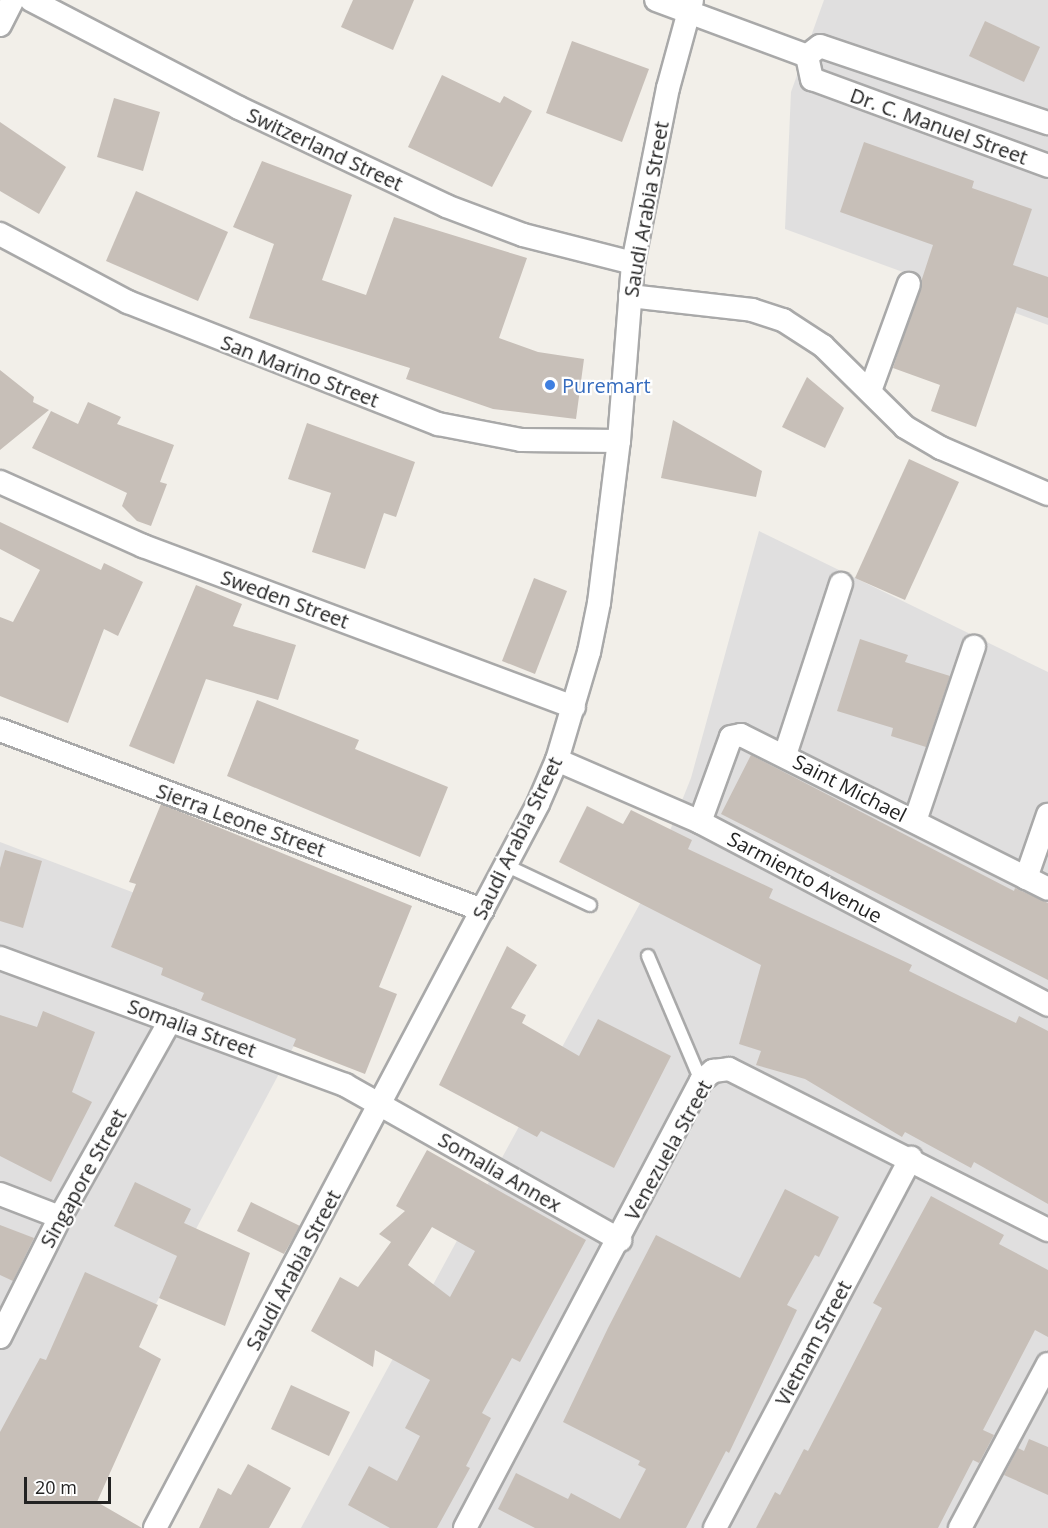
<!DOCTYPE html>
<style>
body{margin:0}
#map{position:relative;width:1048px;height:1528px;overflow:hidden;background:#f2efe9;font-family:"Open Sans",sans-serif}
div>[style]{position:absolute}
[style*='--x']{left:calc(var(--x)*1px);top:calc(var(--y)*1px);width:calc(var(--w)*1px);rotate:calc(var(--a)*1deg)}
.residential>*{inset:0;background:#e0dfdf}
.building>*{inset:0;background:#c7bfb8}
.roads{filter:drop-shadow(2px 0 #a9a9a9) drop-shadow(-2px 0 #a9a9a9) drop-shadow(0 2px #a9a9a9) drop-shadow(0 -2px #a9a9a9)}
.service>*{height:12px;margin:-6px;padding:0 6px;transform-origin:6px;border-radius:6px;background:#fff}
.minor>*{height:22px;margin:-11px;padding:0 11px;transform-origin:11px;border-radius:11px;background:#fff}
.dots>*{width:16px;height:16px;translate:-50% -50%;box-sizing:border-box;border:3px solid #fff;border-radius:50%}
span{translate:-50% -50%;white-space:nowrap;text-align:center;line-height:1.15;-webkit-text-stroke:4.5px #fff;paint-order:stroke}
.street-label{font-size:20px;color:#222}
.shop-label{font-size:20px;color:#366cbe}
.left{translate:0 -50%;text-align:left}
.scale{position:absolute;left:24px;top:1477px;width:87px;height:27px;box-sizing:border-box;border:3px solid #222;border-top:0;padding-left:8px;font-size:18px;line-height:21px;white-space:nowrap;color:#222;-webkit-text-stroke:4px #fff;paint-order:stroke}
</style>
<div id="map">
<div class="residential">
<i style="clip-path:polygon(824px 0,1048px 0,1048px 325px,785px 229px,791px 92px)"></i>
<i style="clip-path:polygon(759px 531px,1048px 672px,1048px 1528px,301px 1528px,643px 898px,691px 778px)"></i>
<i style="clip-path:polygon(0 842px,335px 969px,36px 1528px,0 1528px)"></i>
</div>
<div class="building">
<i style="clip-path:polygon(353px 0,414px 0,393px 50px,341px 27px)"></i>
<i style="clip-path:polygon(985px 21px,1040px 47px,1024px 82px,969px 56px)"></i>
<i style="clip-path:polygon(572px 41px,649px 69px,622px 142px,546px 113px)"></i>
<i style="clip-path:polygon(442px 75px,500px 103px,504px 96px,532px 111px,492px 187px,408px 147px)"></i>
<i style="clip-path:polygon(114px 98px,160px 112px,143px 171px,97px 157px)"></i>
<i style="clip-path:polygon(0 122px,66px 167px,39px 214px,0 191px)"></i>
<i style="clip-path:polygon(864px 142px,974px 181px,972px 188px,1032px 209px,1013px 265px,1048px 277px,1048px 318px,1017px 307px,976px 427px,931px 411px,940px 385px,893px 368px,933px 245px,840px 212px)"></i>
<i style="clip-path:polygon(262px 161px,352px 195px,322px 280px,366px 295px,394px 217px,527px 258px,499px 338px,538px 352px,584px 359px,576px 419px,493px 409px,406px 379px,410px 368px,249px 318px,274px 244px,233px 227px)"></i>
<i style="clip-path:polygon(136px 191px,228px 232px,198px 301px,106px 261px)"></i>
<i style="clip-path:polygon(0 370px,34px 397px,33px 402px,49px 410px,0 450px)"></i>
<i style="clip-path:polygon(807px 377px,844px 408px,825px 448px,782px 427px)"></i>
<i style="clip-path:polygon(88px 402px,121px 417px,117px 424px,174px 445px,160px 482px,167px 484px,151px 526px,137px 521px,122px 506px,127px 493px,32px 448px,51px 411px,78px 424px)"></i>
<i style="clip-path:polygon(673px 420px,762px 471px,756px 497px,661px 478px)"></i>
<i style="clip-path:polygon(307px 423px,415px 462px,396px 517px,384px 513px,365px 569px,312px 552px,331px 493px,288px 479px)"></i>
<i style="clip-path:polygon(909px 459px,959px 482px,905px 600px,855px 578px)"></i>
<i style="clip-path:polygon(0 522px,101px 570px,104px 563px,143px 582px,118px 636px,104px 629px,68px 723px,0 696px,0 617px,13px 622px,40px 570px,0 549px)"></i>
<i style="clip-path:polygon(534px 578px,567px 591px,535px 674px,502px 661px)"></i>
<i style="clip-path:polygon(196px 585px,242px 604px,233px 626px,296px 645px,278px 700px,206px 679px,174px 764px,129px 746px)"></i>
<i style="clip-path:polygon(860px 639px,908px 655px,905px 662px,950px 676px,926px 747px,891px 736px,893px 728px,837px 711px)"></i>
<i style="clip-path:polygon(257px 700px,359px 740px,355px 749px,448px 787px,420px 857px,227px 776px)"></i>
<i style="clip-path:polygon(751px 755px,1014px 891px,1015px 888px,1048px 903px,1048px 980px,721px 814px)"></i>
<i style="clip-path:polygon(161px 804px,412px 906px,379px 987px,397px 994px,365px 1074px,293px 1046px,296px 1039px,201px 1000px,204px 993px,161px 975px,163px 968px,111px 947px,136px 884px,129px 882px)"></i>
<i style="clip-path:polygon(587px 806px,623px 824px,631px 810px,692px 840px,688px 849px,773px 889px,769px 898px,912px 965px,909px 971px,964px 998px,1016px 1023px,1019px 1016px,1048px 1031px,1048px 1204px,974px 1162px,971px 1168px,905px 1132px,902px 1137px,805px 1079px,756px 1065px,761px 1051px,739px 1044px,761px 965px,559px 862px)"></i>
<i style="clip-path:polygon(5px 850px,42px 861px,23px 928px,0 921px,0 868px)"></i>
<i style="clip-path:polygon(507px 946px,537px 965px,511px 1008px,526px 1015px,522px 1023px,579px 1056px,598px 1019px,671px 1056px,614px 1168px,541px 1131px,537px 1137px,439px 1085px)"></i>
<i style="clip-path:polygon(43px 1011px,95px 1032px,72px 1092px,92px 1102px,51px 1182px,0 1156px,0 1015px,37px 1027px)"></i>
<i style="clip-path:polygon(evenodd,427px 1150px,586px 1240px,520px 1362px,512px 1358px,482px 1413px,491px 1418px,466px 1466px,470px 1468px,437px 1528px,390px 1528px,348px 1505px,369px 1466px,397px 1481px,420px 1436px,405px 1428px,430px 1380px,375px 1350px,373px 1367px,311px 1331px,340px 1277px,358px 1287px,391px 1242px,379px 1234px,405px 1211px,396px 1206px,427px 1150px,432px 1227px,475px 1251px,450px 1297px,408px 1265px,432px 1227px)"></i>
<i style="clip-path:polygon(135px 1182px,191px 1209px,184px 1223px,250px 1253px,225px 1326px,159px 1298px,177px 1256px,114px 1226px)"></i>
<i style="clip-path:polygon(785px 1189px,839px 1217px,819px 1257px,815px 1255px,787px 1305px,797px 1310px,729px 1453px,726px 1451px,686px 1528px,535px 1528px,498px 1509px,516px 1473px,568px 1499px,571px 1493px,620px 1519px,646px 1469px,638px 1465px,640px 1461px,563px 1422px,608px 1328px,656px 1235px,740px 1278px)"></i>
<i style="clip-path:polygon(931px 1196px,1004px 1235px,999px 1244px,1048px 1270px,1048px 1337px,1035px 1330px,983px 1430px,994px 1435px,979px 1463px,973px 1460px,938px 1528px,756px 1528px,775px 1492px,780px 1495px,804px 1449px,808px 1451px,833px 1403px,882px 1308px,873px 1303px)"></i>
<i style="clip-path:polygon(251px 1202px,300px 1226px,284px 1254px,237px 1231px)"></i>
<i style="clip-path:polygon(0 1225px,34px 1238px,13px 1281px,0 1275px)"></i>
<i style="clip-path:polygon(85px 1272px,158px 1305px,139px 1347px,161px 1359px,97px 1502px,142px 1528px,0 1528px,0 1432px,40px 1358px,46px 1360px)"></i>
<i style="clip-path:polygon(291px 1385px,350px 1412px,329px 1456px,271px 1429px)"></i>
<i style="clip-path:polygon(1029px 1439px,1048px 1447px,1048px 1495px,1004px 1475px,1018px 1448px,1024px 1451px)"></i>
<i style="clip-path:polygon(248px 1464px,291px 1488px,269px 1528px,199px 1528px,218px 1488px,231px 1495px)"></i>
</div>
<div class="roads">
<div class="service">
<i style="--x:505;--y:865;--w:94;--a:25.2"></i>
<i style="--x:648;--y:956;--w:136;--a:67"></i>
</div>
<div class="minor">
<i style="--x:31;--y:0;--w:234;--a:27.4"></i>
<i style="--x:239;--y:108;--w:229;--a:25.3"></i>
<i style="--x:446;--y:206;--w:82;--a:20.6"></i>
<i style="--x:523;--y:235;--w:114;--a:14.3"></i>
<i style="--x:656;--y:0;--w:161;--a:20.3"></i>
<i style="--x:0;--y:25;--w:28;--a:-63"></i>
<i style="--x:807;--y:56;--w:24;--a:78"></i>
<i style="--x:812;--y:79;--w:252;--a:20.2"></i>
<i style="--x:807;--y:56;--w:16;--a:-38"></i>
<i style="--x:820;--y:46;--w:241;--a:18.7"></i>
<i style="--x:0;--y:234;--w:145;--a:28"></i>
<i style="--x:128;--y:302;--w:333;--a:21.5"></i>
<i style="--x:438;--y:424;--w:85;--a:10.9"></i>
<i style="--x:521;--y:440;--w:98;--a:0.6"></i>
<i style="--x:630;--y:296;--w:123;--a:6.5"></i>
<i style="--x:752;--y:310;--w:33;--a:18"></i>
<i style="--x:783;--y:320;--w:48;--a:33"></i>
<i style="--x:823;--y:346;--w:115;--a:44.6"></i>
<i style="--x:905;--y:427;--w:42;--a:30.3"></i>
<i style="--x:941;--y:448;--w:116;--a:23.3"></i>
<i style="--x:870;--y:391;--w:114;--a:-70"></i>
<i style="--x:0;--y:482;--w:157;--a:24.1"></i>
<i style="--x:143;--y:546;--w:460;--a:20.5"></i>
<i style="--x:0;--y:730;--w:515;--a:20.48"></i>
<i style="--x:785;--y:755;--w:180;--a:-71.9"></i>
<i style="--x:557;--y:760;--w:156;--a:23.4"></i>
<i style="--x:700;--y:822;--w:393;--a:27.7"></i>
<i style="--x:915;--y:821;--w:184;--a:-71.3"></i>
<i style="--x:700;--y:822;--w:90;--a:-70"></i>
<i style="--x:731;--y:737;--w:10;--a:-11"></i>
<i style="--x:741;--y:735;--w:343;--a:26.6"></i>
<i style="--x:1026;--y:878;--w:67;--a:-70.8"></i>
<i style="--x:0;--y:958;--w:368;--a:20.2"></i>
<i style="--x:345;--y:1085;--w:316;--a:29.4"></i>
<i style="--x:0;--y:1194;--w:64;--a:21"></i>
<i style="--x:0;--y:1337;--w:134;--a:-63.4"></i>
<i style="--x:60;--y:1217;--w:225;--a:-60.7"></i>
<i style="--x:155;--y:1528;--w:819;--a:-62.12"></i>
<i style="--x:538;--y:804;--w:48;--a:-66.6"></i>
<i style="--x:557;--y:760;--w:113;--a:-73.5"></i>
<i style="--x:589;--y:652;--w:50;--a:-78.5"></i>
<i style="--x:599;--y:603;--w:163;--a:-83"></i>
<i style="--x:619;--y:441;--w:179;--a:-85.5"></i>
<i style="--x:633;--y:263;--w:178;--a:-78.7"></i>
<i style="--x:668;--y:88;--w:91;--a:-74.7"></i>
<i style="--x:465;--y:1528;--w:505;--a:-62.17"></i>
<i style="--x:701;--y:1081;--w:16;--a:-40"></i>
<i style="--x:713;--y:1071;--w:16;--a:-7"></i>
<i style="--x:729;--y:1069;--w:357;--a:26.8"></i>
<i style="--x:715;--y:1528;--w:419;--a:-62.1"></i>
<i style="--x:960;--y:1528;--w:186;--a:-61.8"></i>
</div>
</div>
<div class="dots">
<i style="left:550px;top:385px;background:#3f7fe0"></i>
</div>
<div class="street-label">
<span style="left:939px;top:126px;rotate:20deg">Dr. C. Manuel Street</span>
<span style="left:325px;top:149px;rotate:25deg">Switzerland Street</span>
<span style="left:646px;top:209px;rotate:-80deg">Saudi Arabia Street</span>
<span style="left:300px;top:371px;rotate:21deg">San Marino Street</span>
<span style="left:285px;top:599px;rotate:20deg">Sweden Street</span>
<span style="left:850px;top:788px;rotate:27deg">Saint Michael</span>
<span style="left:241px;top:820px;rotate:20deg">Sierra Leone Street</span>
<span style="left:517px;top:838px;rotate:-64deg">Saudi Arabia Street</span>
<span style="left:805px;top:877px;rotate:28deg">Sarmiento Avenue</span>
<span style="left:192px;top:1028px;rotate:20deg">Somalia Street</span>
<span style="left:668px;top:1150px;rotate:-61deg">Venezuela Street</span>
<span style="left:500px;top:1172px;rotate:30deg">Somalia Annex</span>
<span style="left:83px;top:1178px;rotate:-61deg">Singapore Street</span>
<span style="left:293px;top:1270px;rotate:-62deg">Saudi Arabia Street</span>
<span style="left:813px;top:1343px;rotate:-62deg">Vietnam Street</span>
</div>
<div class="shop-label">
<span class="left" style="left:562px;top:385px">Puremart</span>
</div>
<div class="scale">20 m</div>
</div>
